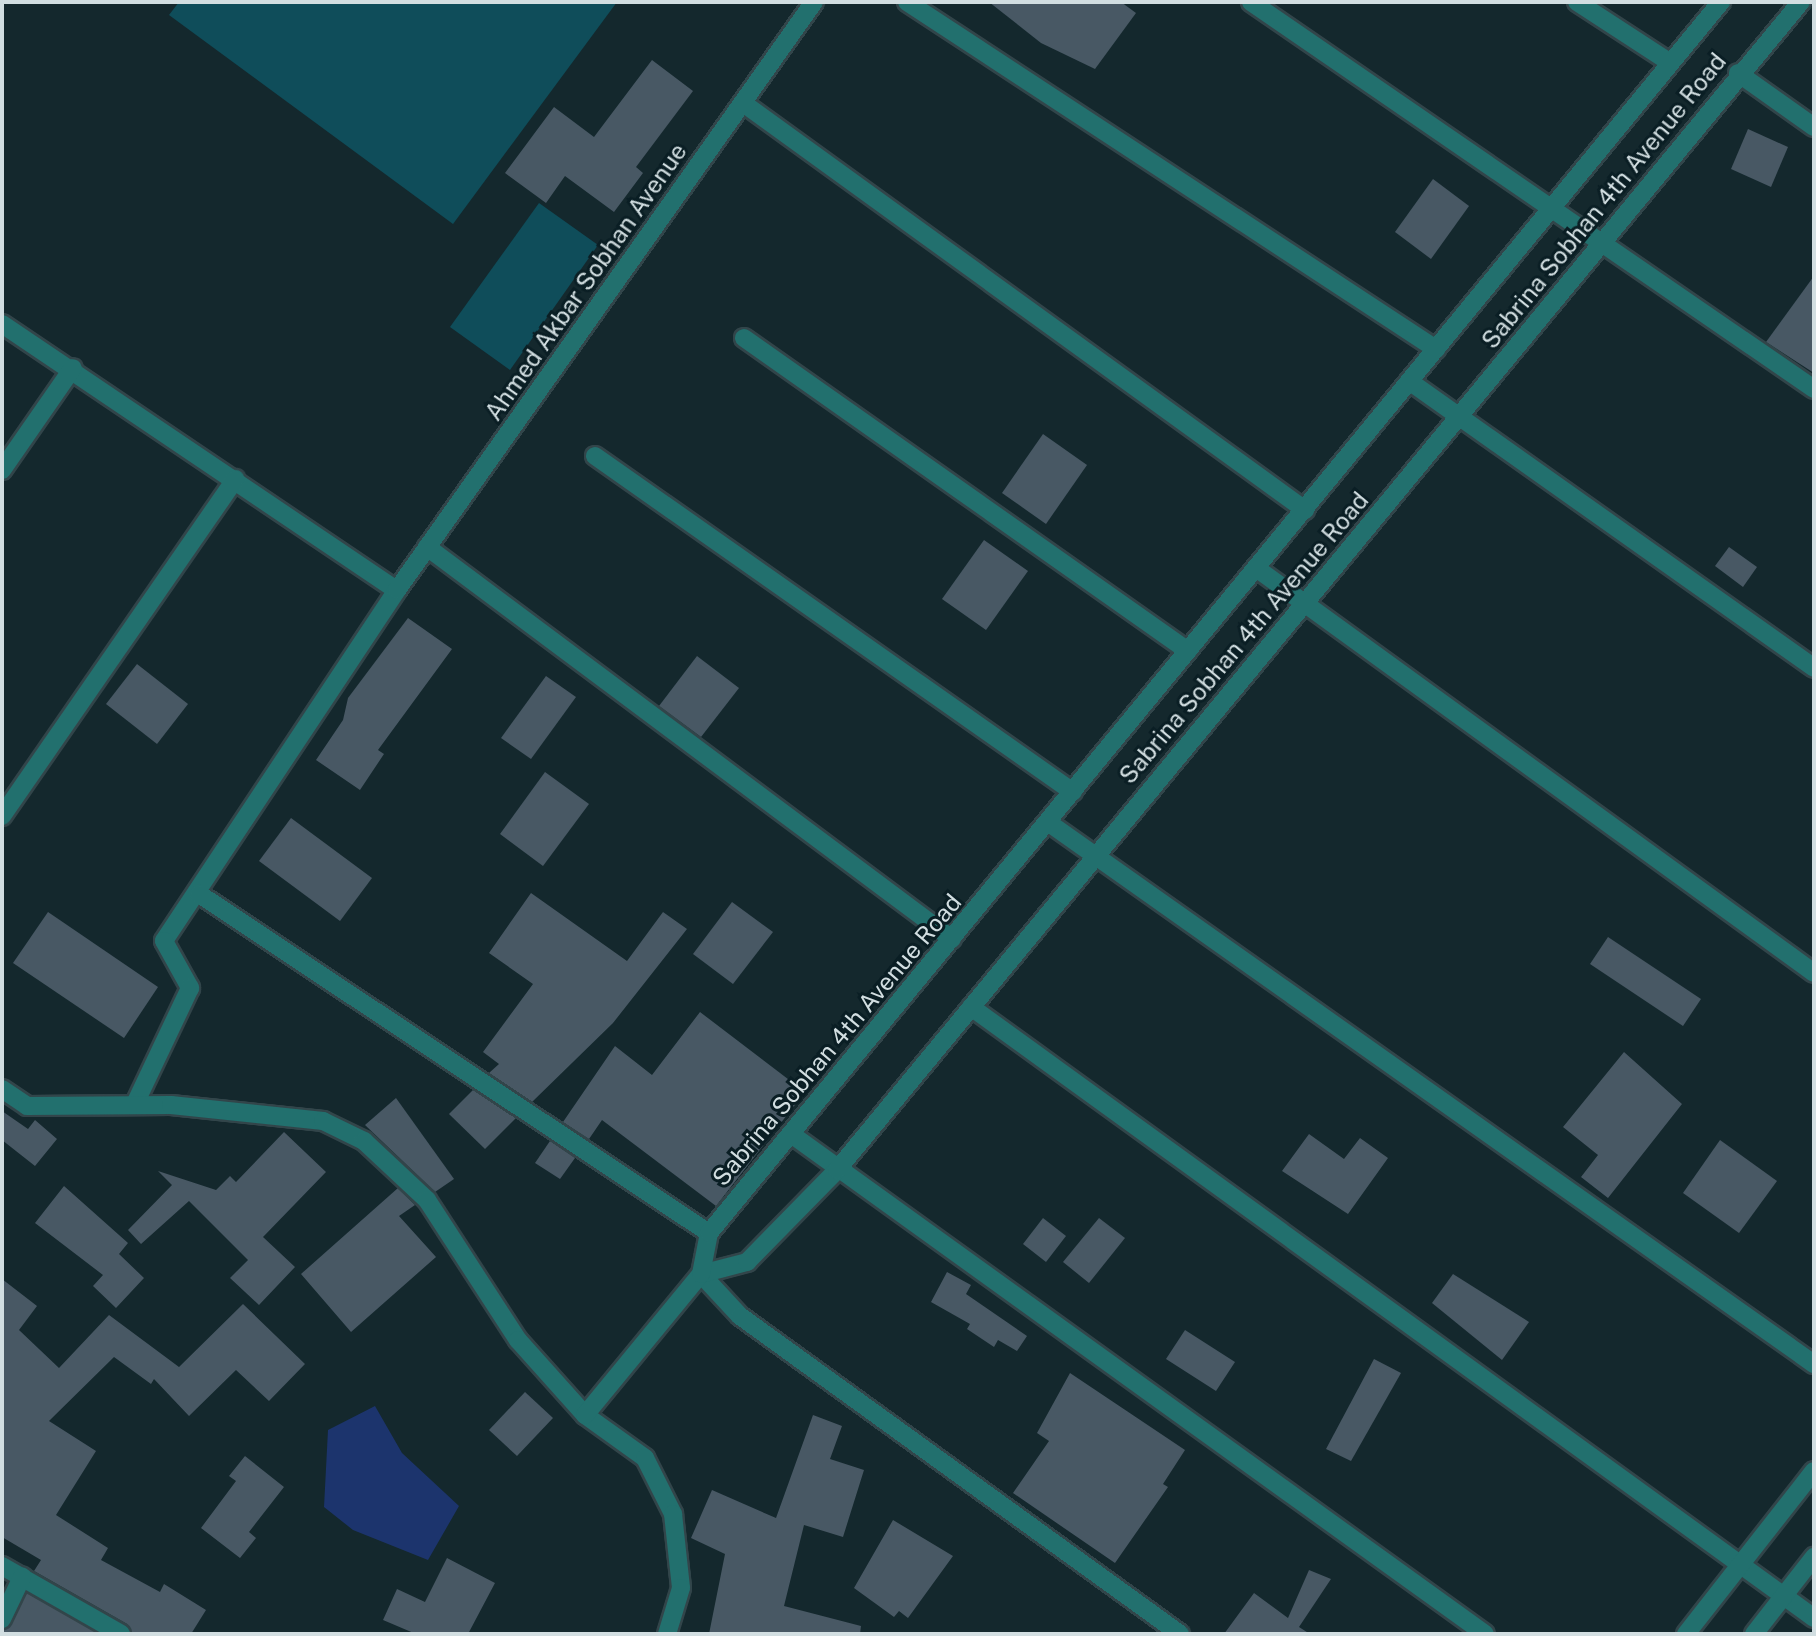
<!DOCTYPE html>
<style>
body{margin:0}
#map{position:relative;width:1816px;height:1636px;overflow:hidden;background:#14282d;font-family:"Public Sans",sans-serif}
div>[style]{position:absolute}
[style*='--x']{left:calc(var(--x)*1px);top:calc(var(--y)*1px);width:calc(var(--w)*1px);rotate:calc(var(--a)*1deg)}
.green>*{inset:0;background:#0f4d5a}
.water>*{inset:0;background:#1c346d}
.building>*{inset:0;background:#485864}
.roads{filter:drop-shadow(2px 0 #32454a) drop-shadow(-2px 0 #32454a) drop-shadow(0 2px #32454a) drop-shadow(0 -2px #32454a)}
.minor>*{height:18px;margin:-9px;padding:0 9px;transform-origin:9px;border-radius:9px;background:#22706e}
.tertiary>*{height:18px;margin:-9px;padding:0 9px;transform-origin:9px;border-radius:9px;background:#22706e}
span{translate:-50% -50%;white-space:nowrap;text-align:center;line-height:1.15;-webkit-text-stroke:6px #0a1e24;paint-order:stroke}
.street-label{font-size:24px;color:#d2dee1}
.frame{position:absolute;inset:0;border:4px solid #d2dee1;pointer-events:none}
</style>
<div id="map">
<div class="green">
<i style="clip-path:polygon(179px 2px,617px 2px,453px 224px,169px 15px)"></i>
<i style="clip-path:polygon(539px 203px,598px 245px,510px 370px,450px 327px)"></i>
</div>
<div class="water">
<i style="clip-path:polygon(375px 1406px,402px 1453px,459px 1506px,428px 1560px,353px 1530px,324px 1507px,328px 1430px)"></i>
</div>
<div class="building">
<i style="clip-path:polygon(989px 2px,1121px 2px,1136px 13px,1095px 69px,1041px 43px)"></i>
<i style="clip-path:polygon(652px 60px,693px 91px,636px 167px,643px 173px,614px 212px,565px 176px,546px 203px,505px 173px,554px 107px,594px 137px)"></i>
<i style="clip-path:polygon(1748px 129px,1788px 147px,1771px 187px,1731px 169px)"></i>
<i style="clip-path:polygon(1433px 179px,1469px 206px,1431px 259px,1395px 232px)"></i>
<i style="clip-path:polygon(1814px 276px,1814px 373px,1766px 342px)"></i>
<i style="clip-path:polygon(1043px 434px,1087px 465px,1046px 524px,1002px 493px)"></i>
<i style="clip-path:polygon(984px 540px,1028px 571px,986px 630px,942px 599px)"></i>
<i style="clip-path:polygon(1729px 547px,1757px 567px,1743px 587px,1715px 566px)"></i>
<i style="clip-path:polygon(408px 618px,452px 649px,378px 750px,384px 754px,360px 790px,316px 760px,343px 720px,348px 698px)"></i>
<i style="clip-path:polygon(697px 656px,739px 688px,701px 737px,659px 706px)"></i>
<i style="clip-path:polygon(137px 664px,188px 704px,157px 744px,106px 704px)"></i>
<i style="clip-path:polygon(546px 676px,576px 697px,531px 759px,501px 738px)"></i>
<i style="clip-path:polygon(545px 772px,589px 804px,543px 866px,500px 834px)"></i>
<i style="clip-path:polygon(291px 818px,372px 878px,340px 921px,259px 861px)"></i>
<i style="clip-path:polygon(531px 893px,627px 961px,663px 912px,687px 929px,613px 1023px,532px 1102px,489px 1073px,499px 1064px,483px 1052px,533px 984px,489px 953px)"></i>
<i style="clip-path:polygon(732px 902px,773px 932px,733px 984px,693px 954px)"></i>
<i style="clip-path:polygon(48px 912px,158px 987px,124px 1038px,13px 963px)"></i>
<i style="clip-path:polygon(1608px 937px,1701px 999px,1683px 1026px,1590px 964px)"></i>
<i style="clip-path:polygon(700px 1012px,805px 1092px,716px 1206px,602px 1120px,589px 1139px,563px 1122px,615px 1046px,652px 1075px)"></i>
<i style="clip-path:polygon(1624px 1052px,1682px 1104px,1608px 1198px,1581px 1177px,1598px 1155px,1563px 1127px)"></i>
<i style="clip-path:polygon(473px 1090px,516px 1118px,485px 1149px,449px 1114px)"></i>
<i style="clip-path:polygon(396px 1098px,454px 1179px,435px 1192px,365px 1125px)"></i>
<i style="clip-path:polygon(2px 1111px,28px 1129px,35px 1120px,57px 1139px,35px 1166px,2px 1140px)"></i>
<i style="clip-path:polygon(284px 1132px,326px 1172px,263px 1237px,295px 1267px,259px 1305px,230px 1278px,248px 1260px,189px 1201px,141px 1244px,128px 1230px,172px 1185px,158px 1171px,216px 1190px,230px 1176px,236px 1182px)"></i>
<i style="clip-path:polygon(1309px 1134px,1344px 1159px,1360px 1138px,1388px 1158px,1348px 1214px,1282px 1171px)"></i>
<i style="clip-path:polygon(1720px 1140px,1777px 1181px,1739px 1233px,1683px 1193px)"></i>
<i style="clip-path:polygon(550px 1141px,575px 1158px,560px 1179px,535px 1163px)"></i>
<i style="clip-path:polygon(64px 1186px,128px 1243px,119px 1254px,144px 1278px,116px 1308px,93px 1286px,103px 1275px,35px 1223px)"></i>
<i style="clip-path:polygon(398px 1188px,415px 1205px,399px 1216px,436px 1257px,351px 1332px,301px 1274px)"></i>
<i style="clip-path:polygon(1043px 1218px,1066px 1236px,1046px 1262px,1023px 1244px)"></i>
<i style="clip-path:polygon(1099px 1218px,1125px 1238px,1089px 1283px,1063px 1262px)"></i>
<i style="clip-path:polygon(947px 1272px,971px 1285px,966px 1294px,1027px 1336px,1017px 1351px,998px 1340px,994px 1347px,967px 1329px,970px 1324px,931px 1302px)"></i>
<i style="clip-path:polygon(1453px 1274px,1529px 1322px,1502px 1360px,1432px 1303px)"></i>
<i style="clip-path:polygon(2px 1279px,37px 1306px,19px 1330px,59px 1368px,109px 1315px,179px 1367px,243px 1304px,305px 1364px,269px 1401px,236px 1370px,189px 1416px,154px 1379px,151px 1384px,114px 1357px,49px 1421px,96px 1451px,56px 1515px,108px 1548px,101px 1560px,160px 1592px,164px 1584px,206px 1610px,191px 1634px,132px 1634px,127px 1624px,34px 1571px,41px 1560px,2px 1537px)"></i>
<i style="clip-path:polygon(1185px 1330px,1235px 1362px,1216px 1391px,1166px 1359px)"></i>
<i style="clip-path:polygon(1374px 1359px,1401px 1373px,1351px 1461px,1326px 1449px)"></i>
<i style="clip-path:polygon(1070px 1373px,1185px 1450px,1163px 1484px,1168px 1487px,1115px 1563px,1013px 1493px,1049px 1441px,1037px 1433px)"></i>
<i style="clip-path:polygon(525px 1392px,553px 1418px,517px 1456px,489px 1430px)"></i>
<i style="clip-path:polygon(813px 1415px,842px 1426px,830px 1459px,864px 1470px,843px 1537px,804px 1525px,784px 1606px,861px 1626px,860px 1634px,709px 1634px,725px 1554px,691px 1538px,712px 1490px,776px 1518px)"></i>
<i style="clip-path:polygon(245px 1456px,284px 1487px,249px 1532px,256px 1538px,240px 1558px,201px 1528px,236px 1481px,229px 1476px)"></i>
<i style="clip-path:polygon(893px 1520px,953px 1556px,908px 1618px,899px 1611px,894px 1617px,854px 1588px)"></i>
<i style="clip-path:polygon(447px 1558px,495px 1583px,468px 1634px,416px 1634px,383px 1620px,397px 1589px,425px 1602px)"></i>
<i style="clip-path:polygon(1309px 1570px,1331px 1579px,1299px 1627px,1310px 1634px,1224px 1634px,1254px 1593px,1288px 1618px)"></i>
<i style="clip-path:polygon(27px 1593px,99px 1634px,2px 1634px)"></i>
</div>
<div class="roads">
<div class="minor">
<i style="--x:907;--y:2;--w:633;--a:33.26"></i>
<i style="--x:1251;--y:2;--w:683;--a:34.5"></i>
<i style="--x:1577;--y:2;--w:110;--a:33.1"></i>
<i style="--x:1738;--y:73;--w:93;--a:35.4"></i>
<i style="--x:743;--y:103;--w:694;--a:35.91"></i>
<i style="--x:2;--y:324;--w:476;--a:34"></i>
<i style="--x:397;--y:590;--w:421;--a:123.6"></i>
<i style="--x:164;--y:941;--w:54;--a:61"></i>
<i style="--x:190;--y:988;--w:128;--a:115.4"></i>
<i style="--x:744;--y:338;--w:543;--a:35.18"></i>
<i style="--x:1409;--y:381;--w:496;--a:35.3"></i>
<i style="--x:595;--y:456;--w:584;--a:35.1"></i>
<i style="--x:2;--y:470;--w:124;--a:-55.2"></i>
<i style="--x:427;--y:547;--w:655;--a:36.75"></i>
<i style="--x:1256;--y:568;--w:689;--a:35.97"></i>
<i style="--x:2;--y:816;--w:410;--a:-55.3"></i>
<i style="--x:1049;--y:823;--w:937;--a:35.27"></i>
<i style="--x:199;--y:894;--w:612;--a:33.61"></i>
<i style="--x:971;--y:1007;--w:1041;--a:35.93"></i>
<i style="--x:2;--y:1089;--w:30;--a:34"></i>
<i style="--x:27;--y:1106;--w:144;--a:-0.4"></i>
<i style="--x:171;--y:1105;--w:153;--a:6"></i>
<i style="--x:323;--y:1121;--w:46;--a:26"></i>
<i style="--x:364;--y:1141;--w:86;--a:43.1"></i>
<i style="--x:427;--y:1200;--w:167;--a:57"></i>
<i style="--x:518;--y:1340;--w:101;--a:48.2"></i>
<i style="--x:585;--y:1415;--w:74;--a:35.6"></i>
<i style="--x:645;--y:1458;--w:63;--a:63.4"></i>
<i style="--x:673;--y:1514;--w:74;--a:83.8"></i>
<i style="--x:681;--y:1588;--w:48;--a:106.9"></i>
<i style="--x:791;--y:1134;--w:855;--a:35.77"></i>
<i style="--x:701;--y:1274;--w:57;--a:47.1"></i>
<i style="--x:740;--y:1316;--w:543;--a:35.86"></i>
<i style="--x:2;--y:1566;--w:137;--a:29.7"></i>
<i style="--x:2;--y:1619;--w:47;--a:-64.5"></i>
<i style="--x:1686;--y:1634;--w:207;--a:-51.9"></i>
<i style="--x:1754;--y:1634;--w:98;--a:-52.1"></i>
</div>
<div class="tertiary">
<i style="--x:397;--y:590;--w:721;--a:-54.66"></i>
<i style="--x:701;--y:1274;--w:48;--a:-14.6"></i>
<i style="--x:747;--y:1262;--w:129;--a:-45.6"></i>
<i style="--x:837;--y:1170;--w:1514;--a:-50.47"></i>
<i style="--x:585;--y:1415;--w:183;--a:-50.6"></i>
<i style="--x:701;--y:1274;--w:42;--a:-79"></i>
<i style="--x:709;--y:1233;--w:1594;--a:-50.58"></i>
</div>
</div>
<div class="street-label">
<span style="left:1604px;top:201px;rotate:-51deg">Sabrina Sobhan 4th Avenue Road</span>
<span style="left:586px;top:282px;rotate:-55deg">Ahmed Akbar Sobhan Avenue</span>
<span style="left:1244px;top:638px;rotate:-50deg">Sabrina Sobhan 4th Avenue Road</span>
<span style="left:837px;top:1040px;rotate:-50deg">Sabrina Sobhan 4th Avenue Road</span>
</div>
<div class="frame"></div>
</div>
